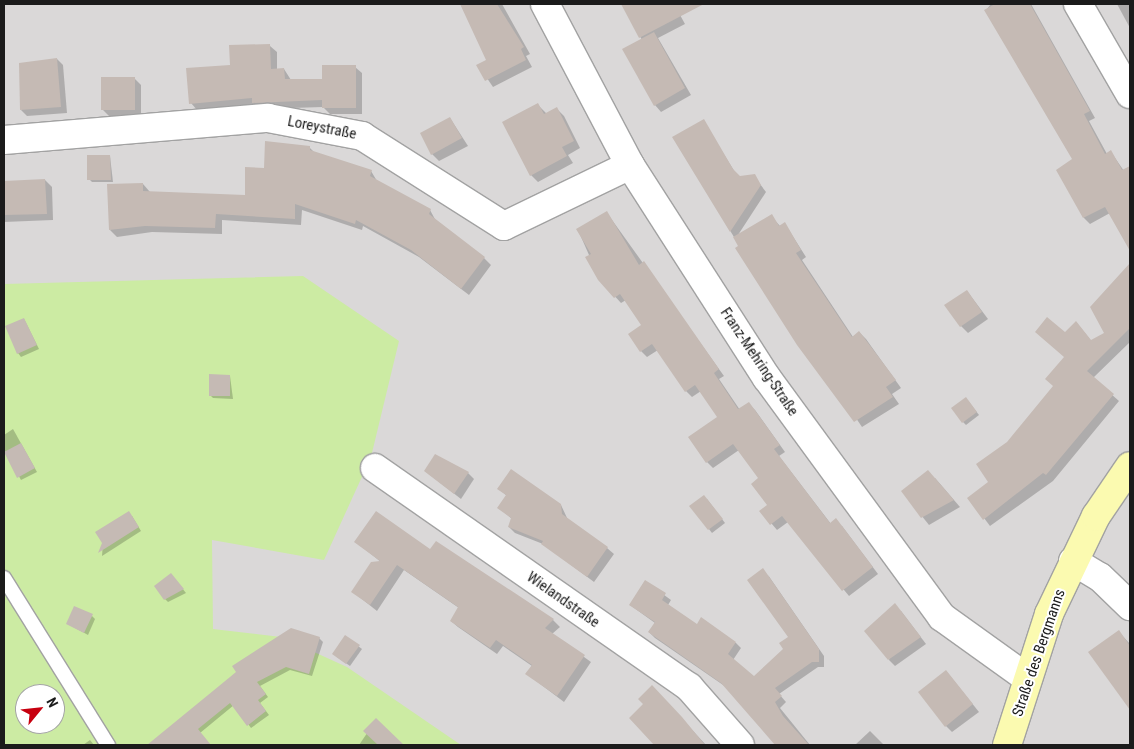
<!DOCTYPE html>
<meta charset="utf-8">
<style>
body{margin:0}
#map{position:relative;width:1134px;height:749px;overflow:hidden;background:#eee8e0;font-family:"Roboto Condensed",sans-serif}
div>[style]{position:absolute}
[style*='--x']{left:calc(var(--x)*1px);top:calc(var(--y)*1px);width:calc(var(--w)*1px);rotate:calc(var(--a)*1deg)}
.residential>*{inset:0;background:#dad8d8}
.grass>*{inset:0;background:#cceba3}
.shadow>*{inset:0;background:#0003}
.building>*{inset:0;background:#c5bab4}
.roads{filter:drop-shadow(1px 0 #a2a2a2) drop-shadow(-1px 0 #a2a2a2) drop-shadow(0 1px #a2a2a2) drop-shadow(0 -1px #a2a2a2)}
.service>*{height:14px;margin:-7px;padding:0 7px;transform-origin:7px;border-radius:7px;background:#fff}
.minor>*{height:28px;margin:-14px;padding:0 14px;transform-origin:14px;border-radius:14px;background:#fff}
.secondary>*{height:28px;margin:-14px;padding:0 14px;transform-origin:14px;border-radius:14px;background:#fbfab0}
span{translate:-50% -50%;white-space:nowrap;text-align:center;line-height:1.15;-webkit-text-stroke:4px #fff;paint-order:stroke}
.street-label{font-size:15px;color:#1b1b1b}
.frame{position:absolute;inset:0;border:5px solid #1b1b1b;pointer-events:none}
.north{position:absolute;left:15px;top:684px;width:50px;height:50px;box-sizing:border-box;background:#fff;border:1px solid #a4a4a4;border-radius:50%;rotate:62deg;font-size:14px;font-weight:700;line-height:20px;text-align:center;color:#1b1b1b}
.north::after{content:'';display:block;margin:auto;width:18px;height:22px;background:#c7000f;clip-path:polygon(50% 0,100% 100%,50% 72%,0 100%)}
</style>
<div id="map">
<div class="residential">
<i style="clip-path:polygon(evenodd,4px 4px,1130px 4px,1130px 745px,4px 745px,4px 4px,25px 694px,55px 694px,55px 724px,25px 724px,25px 694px)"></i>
</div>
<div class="grass">
<i style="clip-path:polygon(evenodd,303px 276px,399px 341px,371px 457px,324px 560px,212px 540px,213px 629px,281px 637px,347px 667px,461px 745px,4px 745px,4px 284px,303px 276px,25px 694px,55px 694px,55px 724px,25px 724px,25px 694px)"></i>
</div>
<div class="shadow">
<i style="clip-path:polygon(461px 4px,502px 4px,530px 54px,526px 56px,532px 67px,493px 87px,478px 65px,488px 60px)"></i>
<i style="clip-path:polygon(622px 4px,674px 4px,685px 24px,658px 38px,691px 95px,661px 112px,655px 105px,642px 40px)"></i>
<i style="clip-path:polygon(991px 4px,1031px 4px,1095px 118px,1089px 121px,1107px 154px,1111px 152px,1124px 171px,1130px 167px,1130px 249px,1110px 213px,1090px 224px,1084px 218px,1073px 159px,986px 10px)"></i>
<i style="clip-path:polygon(1117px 4px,1130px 4px,1130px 28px)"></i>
<i style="clip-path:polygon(270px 46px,277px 52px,277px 70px,284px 69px,291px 80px,323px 80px,355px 67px,362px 73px,362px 114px,330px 114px,323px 107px,260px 109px,256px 105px,197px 110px,191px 103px,231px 66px)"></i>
<i style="clip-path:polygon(57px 59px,63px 65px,67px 113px,27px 116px,21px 110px)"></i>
<i style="clip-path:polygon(134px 78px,141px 85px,141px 116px,109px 116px,102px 109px)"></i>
<i style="clip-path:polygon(538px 105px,547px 114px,557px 109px,564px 116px,580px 148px,568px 155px,573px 163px,538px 182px,531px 175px)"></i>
<i style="clip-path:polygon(450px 118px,468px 146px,439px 161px,432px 154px)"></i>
<i style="clip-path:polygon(703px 121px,738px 177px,754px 176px,766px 192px,738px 235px,771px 216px,780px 226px,785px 224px,806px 257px,802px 260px,853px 337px,859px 332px,866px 339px,901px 388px,892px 394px,899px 404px,862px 427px,740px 247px,674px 138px)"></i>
<i style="clip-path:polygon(309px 147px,316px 154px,371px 171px,377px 181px,430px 210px,436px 221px,484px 258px,491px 265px,469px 295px,419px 257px,363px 226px,362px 230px,302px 210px,301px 225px,222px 220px,222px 234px,152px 232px,117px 237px,110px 230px,143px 184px,150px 192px,246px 196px,265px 169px)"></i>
<i style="clip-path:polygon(110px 156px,113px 182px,92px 182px,89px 179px)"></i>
<i style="clip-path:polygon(45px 180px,52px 187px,53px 220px,4px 222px,4px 182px)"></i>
<i style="clip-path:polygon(607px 213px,724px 376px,719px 379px,740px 410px,749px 404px,755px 410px,785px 452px,779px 456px,831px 524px,842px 526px,878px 574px,849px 596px,788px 522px,777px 530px,761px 511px,769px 505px,760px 478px,739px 450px,713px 468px,707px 462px,719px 417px,701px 391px,692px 397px,686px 391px,658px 350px,647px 357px,641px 351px,643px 325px,626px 300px,621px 303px,600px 280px,578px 230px)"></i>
<i style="clip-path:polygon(1130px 266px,1130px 342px,1093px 378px,1119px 401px,1053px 481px,990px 526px,969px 498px,990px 482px,1008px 443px,1054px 387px,1065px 357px,1065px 333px,1076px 322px,1092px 342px,1105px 333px,1091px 307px)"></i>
<i style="clip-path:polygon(967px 291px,988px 319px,968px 333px,961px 326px)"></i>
<i style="clip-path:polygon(24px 319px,39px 349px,21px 357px,18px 353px)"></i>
<i style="clip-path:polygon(230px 376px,233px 399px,213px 398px,210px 395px)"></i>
<i style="clip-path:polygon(969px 402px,979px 415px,966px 425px,963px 422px)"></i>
<i style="clip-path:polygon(13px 429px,37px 472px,21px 480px,4px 449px,4px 435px)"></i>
<i style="clip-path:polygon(425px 471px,468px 473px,474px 479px,461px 499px)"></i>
<i style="clip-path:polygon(935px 478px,960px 507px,929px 525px,902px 491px)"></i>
<i style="clip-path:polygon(499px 489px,561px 505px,568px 520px,607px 548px,614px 554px,594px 582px,543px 544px,515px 533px,509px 527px,512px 519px,499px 508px,507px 496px)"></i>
<i style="clip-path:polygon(707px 499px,725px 523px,712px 533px,691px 506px)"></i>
<i style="clip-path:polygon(132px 516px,141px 531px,102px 556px,103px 543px)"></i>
<i style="clip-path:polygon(356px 542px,431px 551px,436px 543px,553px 620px,560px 627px,552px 634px,591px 662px,564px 702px,527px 674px,532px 666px,503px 646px,497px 654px,458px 627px,451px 621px,459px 608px,404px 570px,377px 611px,353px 592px,381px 562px)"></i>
<i style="clip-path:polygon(768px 575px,824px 656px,824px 667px,818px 667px,779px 694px,786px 702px,780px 708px,810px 745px,779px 745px,726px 687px,655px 638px,649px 632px,655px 623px,630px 605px,645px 581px,671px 600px,668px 605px,697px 625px,736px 643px,741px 648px,733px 660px,754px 678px,784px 649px,790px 637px)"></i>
<i style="clip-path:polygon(174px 578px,186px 593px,168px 602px,165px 599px)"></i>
<i style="clip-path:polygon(901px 611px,926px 644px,895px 666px,889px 660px)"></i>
<i style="clip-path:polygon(92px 616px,95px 619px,88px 635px,68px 624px)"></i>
<i style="clip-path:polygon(1119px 632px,1130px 644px,1130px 708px,1090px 653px)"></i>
<i style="clip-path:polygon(345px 636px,362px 649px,350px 666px,337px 657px)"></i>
<i style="clip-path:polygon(319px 638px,323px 642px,312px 676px,290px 670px,260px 686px,268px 697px,260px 703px,269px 715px,251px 728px,234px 705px,200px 733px,210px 745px,188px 745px,173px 726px)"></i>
<i style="clip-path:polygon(946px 671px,979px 712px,952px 732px,946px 726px)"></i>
<i style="clip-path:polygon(658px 693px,706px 745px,657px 745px,631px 718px)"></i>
<i style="clip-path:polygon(376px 720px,402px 745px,359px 745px)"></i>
<i style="clip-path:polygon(870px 731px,884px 745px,855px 745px)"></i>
<i style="clip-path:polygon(90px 740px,94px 745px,83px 745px)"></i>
</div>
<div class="building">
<i style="clip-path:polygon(460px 4px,497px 4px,524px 47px,521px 49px,526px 60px,485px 81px,476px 65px,486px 60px)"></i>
<i style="clip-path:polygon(621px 4px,704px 4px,639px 38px)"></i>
<i style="clip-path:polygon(995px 4px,1030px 4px,1090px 111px,1084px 114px,1105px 154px,1111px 150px,1122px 170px,1130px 166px,1130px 251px,1105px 207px,1083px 218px,1056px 170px,1072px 159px,984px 10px)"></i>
<i style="clip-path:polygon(654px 32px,685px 88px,654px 106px,622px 49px)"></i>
<i style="clip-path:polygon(270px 44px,271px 69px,284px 68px,285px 79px,322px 79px,322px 65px,356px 65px,356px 108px,322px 108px,322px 100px,252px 103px,252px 98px,189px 104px,186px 68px,230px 65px,229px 45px)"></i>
<i style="clip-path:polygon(57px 58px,61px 107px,20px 110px,19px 63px)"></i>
<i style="clip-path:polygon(101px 77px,135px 77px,135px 110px,101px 110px)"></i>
<i style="clip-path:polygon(538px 103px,544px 114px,557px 107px,574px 141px,562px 147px,567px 156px,530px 176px,502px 122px)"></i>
<i style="clip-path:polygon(450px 117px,462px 138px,431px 155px,420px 133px)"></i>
<i style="clip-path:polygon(704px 119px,733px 169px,740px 176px,755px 174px,761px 185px,730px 232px,672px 137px)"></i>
<i style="clip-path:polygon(265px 141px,310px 146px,310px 150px,372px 170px,370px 176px,431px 209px,429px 214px,485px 257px,461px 289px,411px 250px,356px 220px,355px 224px,295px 204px,295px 219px,216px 214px,215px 228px,145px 226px,109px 230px,107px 184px,143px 183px,143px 191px,245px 195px,245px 167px,264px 168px)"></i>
<i style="clip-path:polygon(87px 155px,110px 155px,111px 180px,87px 180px)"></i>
<i style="clip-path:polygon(45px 179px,47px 214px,4px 215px,4px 181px)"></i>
<i style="clip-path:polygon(607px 211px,639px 265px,644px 261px,719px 369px,714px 373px,738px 409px,749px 402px,780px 445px,774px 449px,830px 523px,836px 518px,873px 567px,842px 591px,782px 516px,770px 525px,759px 511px,767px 505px,751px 484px,758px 478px,733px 444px,706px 463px,688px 437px,717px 417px,695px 385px,685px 392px,652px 344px,640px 352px,628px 334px,641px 325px,620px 294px,614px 298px,598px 280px,585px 257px,591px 254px,576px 229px)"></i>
<i style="clip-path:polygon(772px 214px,779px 226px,785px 222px,801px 250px,796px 253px,852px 337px,859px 331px,896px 380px,886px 387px,893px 397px,854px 422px,797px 345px,735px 248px,738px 246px,733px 237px)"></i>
<i style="clip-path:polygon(1130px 263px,1130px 328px,1087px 371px,1114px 394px,1046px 475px,1043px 473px,983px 520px,967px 498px,988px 482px,976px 464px,1007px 442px,1053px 386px,1045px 379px,1064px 357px,1035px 332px,1047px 317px,1065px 332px,1076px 321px,1091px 340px,1104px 333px,1090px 307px)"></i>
<i style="clip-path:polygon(967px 290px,982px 312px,960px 327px,944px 305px)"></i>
<i style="clip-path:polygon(24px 318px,37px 345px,17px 354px,5px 326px)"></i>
<i style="clip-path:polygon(209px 374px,230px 375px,230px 396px,209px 396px)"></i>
<i style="clip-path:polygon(966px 397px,977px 412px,962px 423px,951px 408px)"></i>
<i style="clip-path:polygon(21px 443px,35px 468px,17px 478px,4px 452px)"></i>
<i style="clip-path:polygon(435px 454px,469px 472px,454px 494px,424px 471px)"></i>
<i style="clip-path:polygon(511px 469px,561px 504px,562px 514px,608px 547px,587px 577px,541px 544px,543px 541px,508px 527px,511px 518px,497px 508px,506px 495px,497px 489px)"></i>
<i style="clip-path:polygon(928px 470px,954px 500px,921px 518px,901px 491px)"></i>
<i style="clip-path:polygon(704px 495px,723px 519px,708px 530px,689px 506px)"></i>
<i style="clip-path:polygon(129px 511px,139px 527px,98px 553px,102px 543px,95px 532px)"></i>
<i style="clip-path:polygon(376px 511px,430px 549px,436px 541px,554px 619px,545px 628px,585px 655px,557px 696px,525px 674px,532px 665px,496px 640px,490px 648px,450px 621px,458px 607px,397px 565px,370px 605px,351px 592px,371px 562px,380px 561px,354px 542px)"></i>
<i style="clip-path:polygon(763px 568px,819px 649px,819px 662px,812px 662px,775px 688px,782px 696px,775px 702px,783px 716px,809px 745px,775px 745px,721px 683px,648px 632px,655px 622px,629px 605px,645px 580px,666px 593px,662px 600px,697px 624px,701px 617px,736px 642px,728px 654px,754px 676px,783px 649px,779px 643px,788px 637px,747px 580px)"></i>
<i style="clip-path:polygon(171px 573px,184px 589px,164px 600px,154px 586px)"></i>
<i style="clip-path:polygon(895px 603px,921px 637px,888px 660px,864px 631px)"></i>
<i style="clip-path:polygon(74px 606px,93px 614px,84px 633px,66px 624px)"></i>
<i style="clip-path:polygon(291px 628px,320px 637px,309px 674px,286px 667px,257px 682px,266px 694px,258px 700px,266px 711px,247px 726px,230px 703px,198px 729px,211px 745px,147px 745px,230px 677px,236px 672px,232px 666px)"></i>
<i style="clip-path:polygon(1119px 630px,1130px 646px,1130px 710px,1088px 652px)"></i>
<i style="clip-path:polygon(345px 635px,360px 645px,346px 664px,332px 654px)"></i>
<i style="clip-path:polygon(946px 670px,973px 704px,945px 727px,918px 692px)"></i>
<i style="clip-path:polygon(652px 685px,682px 717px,705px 745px,654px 745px,629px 718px,643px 704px,638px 699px)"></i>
<i style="clip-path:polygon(376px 718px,404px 745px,378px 745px,363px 731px)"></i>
</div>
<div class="roads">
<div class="service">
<i style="--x:4;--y:578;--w:197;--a:58.1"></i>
</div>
<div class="minor">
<i style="--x:545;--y:4;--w:182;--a:62.2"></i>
<i style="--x:630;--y:165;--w:253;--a:57.3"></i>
<i style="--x:767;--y:378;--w:296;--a:53.8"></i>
<i style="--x:942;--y:617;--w:105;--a:35.7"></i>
<i style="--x:1078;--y:4;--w:104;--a:60"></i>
<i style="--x:4;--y:140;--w:265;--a:-4.8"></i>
<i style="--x:268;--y:118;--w:96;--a:10.8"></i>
<i style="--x:362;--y:136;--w:168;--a:32.4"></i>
<i style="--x:504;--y:226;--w:140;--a:-25.8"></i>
<i style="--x:375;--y:468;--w:383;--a:34.9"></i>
<i style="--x:689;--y:687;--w:77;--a:48.7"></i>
<i style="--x:1073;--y:561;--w:31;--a:31"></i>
<i style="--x:1100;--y:577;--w:42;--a:44"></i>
</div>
<div class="secondary">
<i style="--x:1007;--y:745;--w:138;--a:-72.2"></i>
<i style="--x:1049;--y:614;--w:109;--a:-64.4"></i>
<i style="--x:1096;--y:516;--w:60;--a:-55.8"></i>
</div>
</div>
<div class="street-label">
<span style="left:322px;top:128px;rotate:11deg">Loreystraße</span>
<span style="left:759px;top:362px;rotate:56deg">Franz-Mehring-Straße</span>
<span style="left:563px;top:600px;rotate:35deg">Wielandstraße</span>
<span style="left:1039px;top:653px;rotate:-71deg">Straße des Bergmanns</span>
</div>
<div class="frame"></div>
<div class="north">N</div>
</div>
